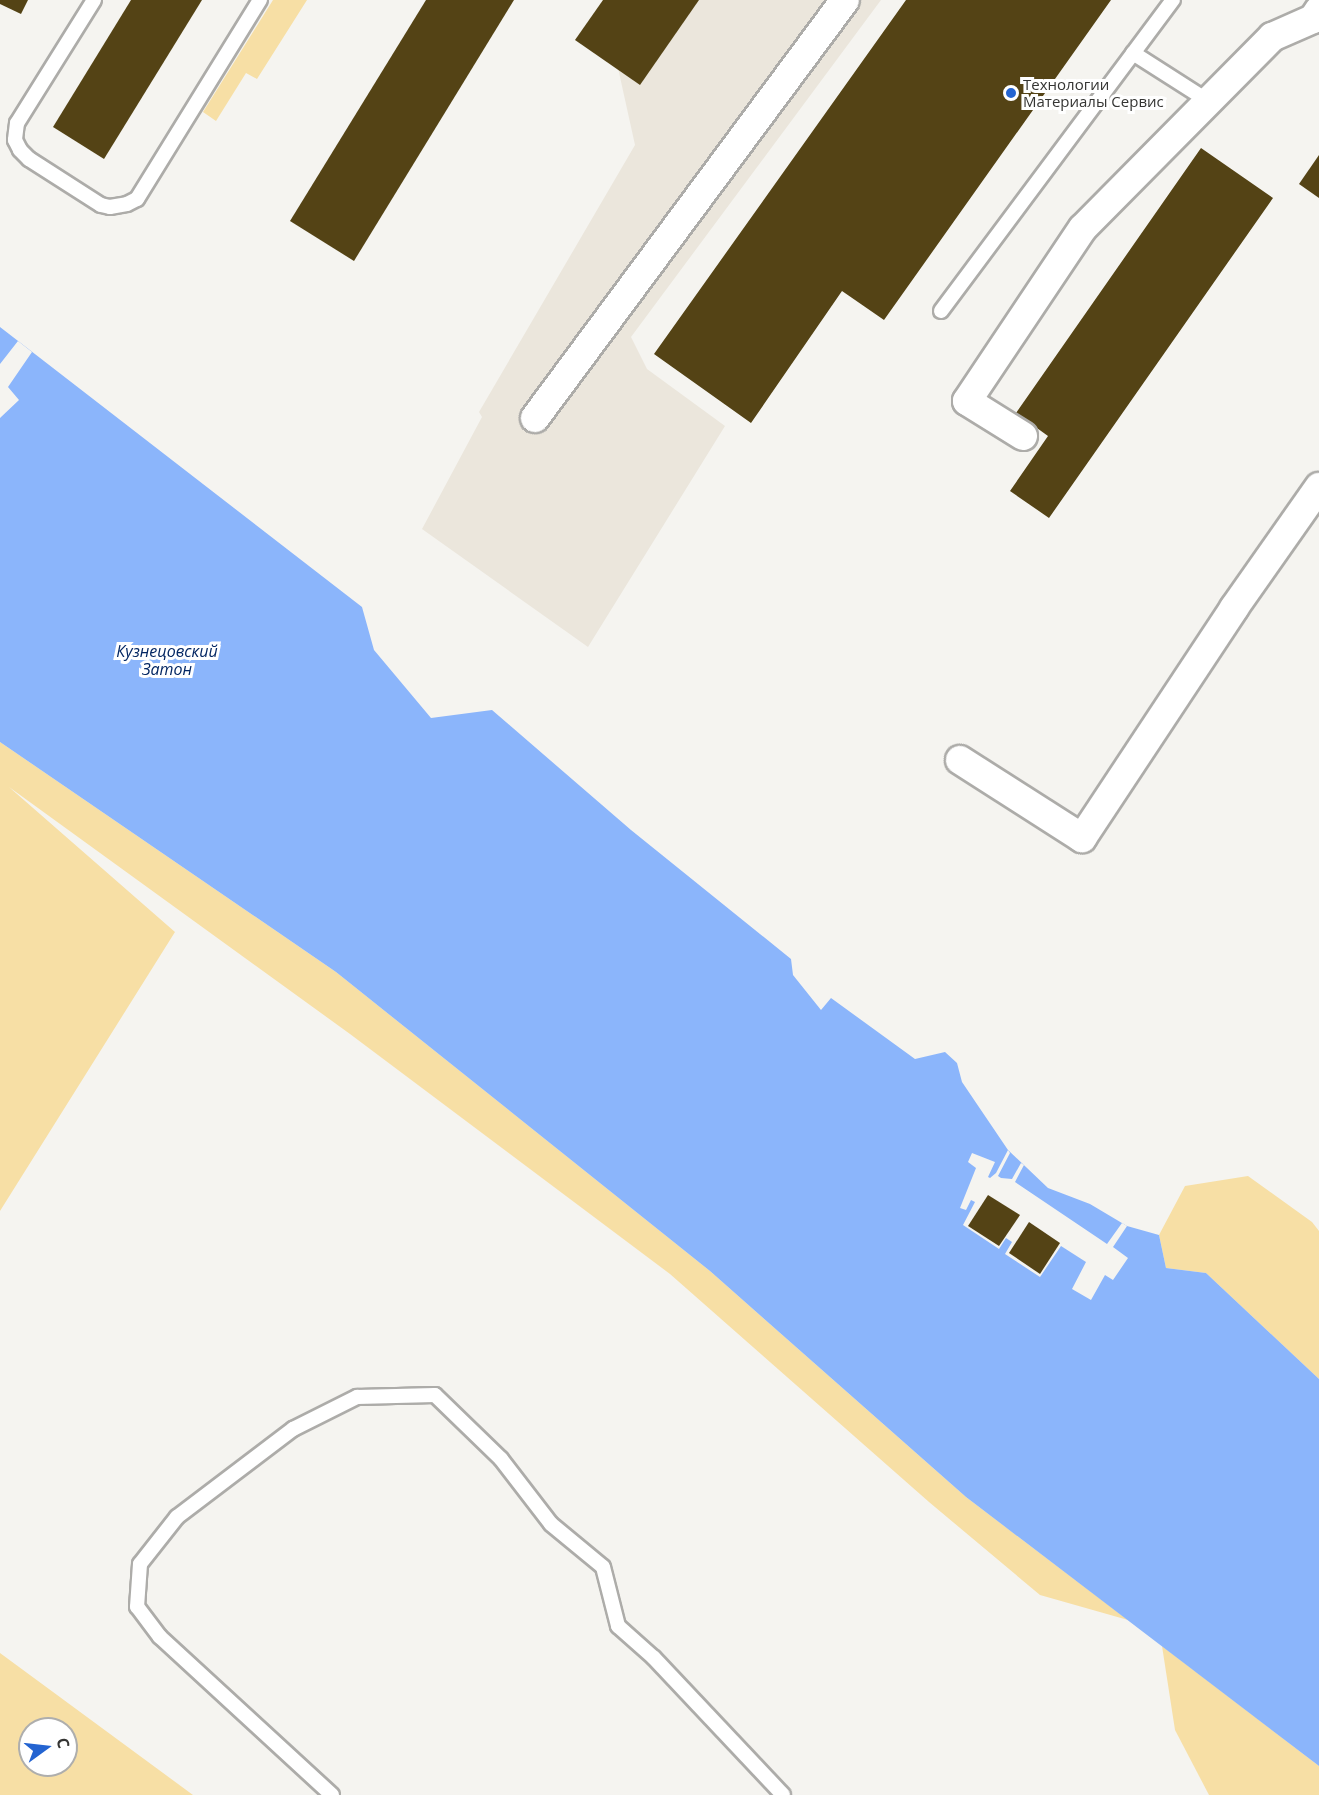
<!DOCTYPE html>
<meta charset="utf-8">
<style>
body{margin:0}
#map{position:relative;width:1319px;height:1795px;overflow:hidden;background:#f5f4f0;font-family:"Open Sans",sans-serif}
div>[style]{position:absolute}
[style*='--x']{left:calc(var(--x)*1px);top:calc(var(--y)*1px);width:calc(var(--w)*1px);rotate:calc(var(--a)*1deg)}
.built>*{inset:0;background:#ebe6dc}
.green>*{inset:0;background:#f7dfa5}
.water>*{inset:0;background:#8bb5fb}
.pier>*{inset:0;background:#f5f4f0}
.building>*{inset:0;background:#544315}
.roads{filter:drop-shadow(2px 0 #adaca9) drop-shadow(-2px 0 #adaca9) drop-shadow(0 2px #adaca9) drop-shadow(0 -2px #adaca9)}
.service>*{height:14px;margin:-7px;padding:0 7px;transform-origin:7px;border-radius:7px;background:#fff}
.minor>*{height:28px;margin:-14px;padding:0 14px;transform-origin:14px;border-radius:14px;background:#fff}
.dots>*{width:16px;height:16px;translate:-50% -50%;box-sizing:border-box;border:3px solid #fff;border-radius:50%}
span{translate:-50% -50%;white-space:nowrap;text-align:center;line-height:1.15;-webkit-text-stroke:6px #fff;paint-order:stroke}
.poi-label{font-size:15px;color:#353533}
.left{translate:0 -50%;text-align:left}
.water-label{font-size:16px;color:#042763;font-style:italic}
.north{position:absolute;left:18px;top:1717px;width:60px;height:60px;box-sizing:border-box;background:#fff;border:2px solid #aeaead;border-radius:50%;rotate:75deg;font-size:16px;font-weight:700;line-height:24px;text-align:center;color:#353533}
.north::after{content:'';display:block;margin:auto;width:21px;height:27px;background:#2464d1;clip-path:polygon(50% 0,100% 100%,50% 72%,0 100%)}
</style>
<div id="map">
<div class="built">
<i style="clip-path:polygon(603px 0,881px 0,631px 337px,647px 369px,725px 426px,588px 647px,422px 529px,482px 417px,479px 412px,635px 145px)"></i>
</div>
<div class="green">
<i style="clip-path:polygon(273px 0,307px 0,257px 79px,246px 73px,216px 121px,203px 112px)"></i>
<i style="clip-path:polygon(0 742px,336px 972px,710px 1271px,966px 1497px,1128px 1620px,1040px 1595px,929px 1502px,670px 1274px,350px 1034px,9px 787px,175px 932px,0 1211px)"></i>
<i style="clip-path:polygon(1248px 1176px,1312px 1222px,1319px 1231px,1319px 1379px,1206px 1273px,1166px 1268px,1159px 1235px,1185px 1186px)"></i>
<i style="clip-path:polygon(1162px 1646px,1319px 1766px,1319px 1795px,1209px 1795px,1175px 1730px)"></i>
<i style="clip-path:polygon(evenodd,0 1653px,193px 1795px,0 1795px,0 1653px,30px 1729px,66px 1729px,66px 1765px,30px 1765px,30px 1729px)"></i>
</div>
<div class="water">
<i style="clip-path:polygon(0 327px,362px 607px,374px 650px,431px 718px,492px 710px,631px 830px,791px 959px,793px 975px,821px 1010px,831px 998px,915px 1059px,945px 1052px,957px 1063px,962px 1082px,1008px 1150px,1048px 1188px,1090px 1204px,1127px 1226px,1159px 1235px,1166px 1268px,1206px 1273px,1319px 1379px,1319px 1766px,966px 1497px,710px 1271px,336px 972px,0 742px)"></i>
</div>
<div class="pier">
<i style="clip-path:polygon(18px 341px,32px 352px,8px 387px,19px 400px,0 418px,0 364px)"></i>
<i style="clip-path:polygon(1008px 1150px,1010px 1153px,998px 1176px,1001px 1178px,1012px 1179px,1021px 1163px,1024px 1165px,1015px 1182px,1107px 1244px,1122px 1223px,1127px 1226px,1113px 1247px,1128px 1258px,1113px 1280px,1105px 1275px,1091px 1300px,1072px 1289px,1086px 1262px,1061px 1246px,1040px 1277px,1005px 1254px,1012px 1242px,1006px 1238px,999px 1249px,963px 1225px,975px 1202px,971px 1200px,966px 1210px,960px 1208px,976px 1168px,968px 1162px,972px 1153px,995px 1162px,988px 1177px,990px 1178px,996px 1173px)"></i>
</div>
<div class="building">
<i style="clip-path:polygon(0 0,28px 0,21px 14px,0 4px)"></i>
<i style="clip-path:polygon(131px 0,202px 0,104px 159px,53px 127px)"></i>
<i style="clip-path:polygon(426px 0,514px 0,354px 261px,290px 221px)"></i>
<i style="clip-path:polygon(603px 0,699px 0,640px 85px,575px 40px)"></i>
<i style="clip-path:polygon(906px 0,1111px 0,884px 320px,842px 291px,751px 423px,654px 354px)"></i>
<i style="clip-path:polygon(1201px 148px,1273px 198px,1049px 518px,1010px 491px,1048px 436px,1016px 413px)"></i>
<i style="clip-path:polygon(1319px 155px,1319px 198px,1299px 184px)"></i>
<i style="clip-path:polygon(988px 1195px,1020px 1215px,999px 1246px,968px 1226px)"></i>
<i style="clip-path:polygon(1029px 1222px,1060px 1243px,1040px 1274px,1009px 1253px)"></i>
</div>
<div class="roads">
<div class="service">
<i style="--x:94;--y:0;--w:145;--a:122"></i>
<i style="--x:17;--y:123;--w:17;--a:97"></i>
<i style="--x:15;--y:140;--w:11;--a:63"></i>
<i style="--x:20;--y:150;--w:13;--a:45"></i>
<i style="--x:29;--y:159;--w:85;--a:32.6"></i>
<i style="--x:101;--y:205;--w:9;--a:13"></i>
<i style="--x:110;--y:207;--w:17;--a:-10"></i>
<i style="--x:127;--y:204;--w:11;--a:-27"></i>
<i style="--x:137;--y:199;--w:234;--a:-58.3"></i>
<i style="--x:1133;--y:53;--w:89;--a:32.6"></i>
<i style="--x:941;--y:311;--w:388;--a:-53.3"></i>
<i style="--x:332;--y:1795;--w:234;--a:-137.4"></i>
<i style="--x:160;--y:1637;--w:38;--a:-127"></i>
<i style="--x:137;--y:1607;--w:43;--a:-86"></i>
<i style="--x:140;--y:1564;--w:60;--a:-51.8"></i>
<i style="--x:177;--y:1517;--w:146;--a:-37.2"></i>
<i style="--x:293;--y:1429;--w:72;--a:-26.6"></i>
<i style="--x:357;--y:1397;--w:78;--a:-1.5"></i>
<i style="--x:435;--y:1395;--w:92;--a:44.1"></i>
<i style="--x:501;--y:1459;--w:82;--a:52.4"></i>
<i style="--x:551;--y:1524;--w:67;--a:39.6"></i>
<i style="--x:603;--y:1567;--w:61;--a:75.7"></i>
<i style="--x:618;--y:1626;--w:48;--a:41.6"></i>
<i style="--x:654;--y:1658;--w:188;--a:46.7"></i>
</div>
<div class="minor">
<i style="--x:535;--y:418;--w:520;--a:-53.44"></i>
<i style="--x:1023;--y:436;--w:66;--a:-148"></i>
<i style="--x:967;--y:401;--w:208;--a:-56.2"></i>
<i style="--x:1083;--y:228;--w:269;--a:-45.3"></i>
<i style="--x:1272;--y:37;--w:45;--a:-23.7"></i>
<i style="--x:1313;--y:19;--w:11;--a:-56"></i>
<i style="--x:960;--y:760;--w:145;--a:32.6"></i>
<i style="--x:1082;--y:838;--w:276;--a:-56.5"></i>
<i style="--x:1234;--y:608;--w:148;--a:-54.9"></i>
</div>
</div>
<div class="dots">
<i style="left:1011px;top:93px;background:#2464d1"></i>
</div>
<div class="poi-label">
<span class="left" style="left:1023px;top:93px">Технологии<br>Материалы Сервис</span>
</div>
<div class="water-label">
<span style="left:167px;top:660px">Кузнецовский<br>Затон</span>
</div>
<div class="north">С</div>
</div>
